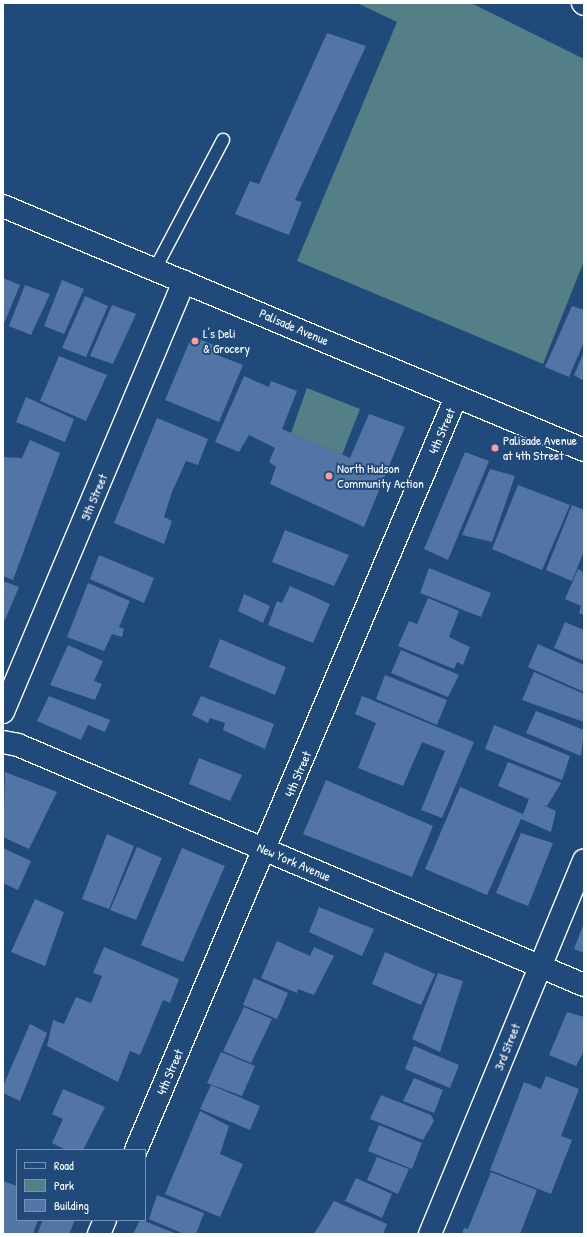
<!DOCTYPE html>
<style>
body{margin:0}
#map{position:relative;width:587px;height:1237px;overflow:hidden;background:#1f4a7a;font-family:"Patrick Hand",sans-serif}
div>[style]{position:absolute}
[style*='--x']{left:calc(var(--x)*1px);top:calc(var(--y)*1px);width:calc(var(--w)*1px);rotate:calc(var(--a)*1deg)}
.green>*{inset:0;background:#547f87}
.building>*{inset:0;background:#5275a5}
.roads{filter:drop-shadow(1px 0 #fff) drop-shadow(-1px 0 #fff) drop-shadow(0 1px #fff) drop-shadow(0 -1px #fff)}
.service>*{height:12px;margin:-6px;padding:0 6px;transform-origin:6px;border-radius:6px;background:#1f4a7a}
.minor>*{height:22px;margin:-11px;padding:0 11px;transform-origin:11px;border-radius:11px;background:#1f4a7a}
.tertiary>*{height:22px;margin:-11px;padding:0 11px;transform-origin:11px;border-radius:11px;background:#1f4a7a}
.secondary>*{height:22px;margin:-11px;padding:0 11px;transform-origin:11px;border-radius:11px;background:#1f4a7a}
.dots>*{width:11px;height:11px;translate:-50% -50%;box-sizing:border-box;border:2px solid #1f4a7a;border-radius:50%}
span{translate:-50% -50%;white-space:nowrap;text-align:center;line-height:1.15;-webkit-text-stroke:4px #1f4a7a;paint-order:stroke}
.street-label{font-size:13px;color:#fff}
.poi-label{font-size:13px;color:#fff}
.left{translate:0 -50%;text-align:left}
.frame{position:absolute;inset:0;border:4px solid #fff;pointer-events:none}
.legend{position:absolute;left:16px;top:1149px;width:130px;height:72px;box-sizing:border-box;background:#1f4a7a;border:1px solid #7992af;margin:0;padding:5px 7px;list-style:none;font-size:12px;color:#fff}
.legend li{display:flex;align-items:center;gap:8px;height:20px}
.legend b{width:20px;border:1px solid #7992af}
</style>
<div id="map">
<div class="green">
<i style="clip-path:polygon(357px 3px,471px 3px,584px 59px,584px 261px,543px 364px,297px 261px,397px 22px)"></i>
<i style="clip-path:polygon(307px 388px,360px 409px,342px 455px,291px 433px)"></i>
</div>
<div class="building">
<i style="clip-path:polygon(327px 33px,366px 46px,295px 200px,302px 202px,289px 235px,235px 214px,250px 181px,259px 184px)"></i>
<i style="clip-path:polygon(3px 278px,20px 285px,3px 326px)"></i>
<i style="clip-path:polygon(62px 280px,84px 289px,64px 334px,44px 326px)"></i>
<i style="clip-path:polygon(25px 285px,50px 294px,31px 335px,9px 326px)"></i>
<i style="clip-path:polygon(85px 296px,108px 306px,86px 357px,62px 348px)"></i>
<i style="clip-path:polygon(112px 305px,136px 314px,113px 364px,90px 356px)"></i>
<i style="clip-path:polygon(572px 306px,584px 310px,584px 342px,569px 377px,545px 367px)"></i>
<i style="clip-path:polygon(192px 336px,216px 346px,212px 351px,220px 356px,243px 365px,219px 422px,165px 400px)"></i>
<i style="clip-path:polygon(584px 352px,584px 381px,574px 375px)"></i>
<i style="clip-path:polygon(59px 356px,107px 375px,86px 421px,40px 401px)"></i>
<i style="clip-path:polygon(244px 376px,269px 387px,271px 381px,297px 391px,282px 429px,350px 458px,369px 414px,405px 427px,364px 527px,270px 484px,276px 467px,269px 462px,275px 448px,249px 435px,239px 452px,215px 442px)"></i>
<i style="clip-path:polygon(26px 397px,74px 419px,65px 442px,16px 422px)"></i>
<i style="clip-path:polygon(157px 418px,208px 439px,198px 465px,186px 461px,172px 492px,164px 517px,172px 521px,164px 544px,114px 523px)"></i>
<i style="clip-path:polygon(30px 440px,60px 453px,13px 580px,3px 576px,3px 457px,22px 458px)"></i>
<i style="clip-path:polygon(465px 452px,489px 461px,448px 560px,424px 549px)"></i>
<i style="clip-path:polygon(490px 469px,515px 476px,492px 542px,462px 535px)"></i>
<i style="clip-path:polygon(518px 485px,570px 505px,542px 570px,492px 549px)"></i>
<i style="clip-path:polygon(572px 505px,584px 510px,584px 551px,572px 581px,546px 570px)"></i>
<i style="clip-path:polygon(285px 530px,349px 555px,334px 586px,272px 562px)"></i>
<i style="clip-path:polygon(99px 555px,154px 578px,144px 603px,90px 579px)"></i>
<i style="clip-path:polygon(429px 568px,491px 593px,481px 617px,420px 593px)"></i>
<i style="clip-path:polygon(578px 569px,584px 572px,584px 615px,579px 613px,581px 606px,565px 599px)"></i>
<i style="clip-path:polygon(3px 581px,19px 587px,5px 620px,3px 619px)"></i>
<i style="clip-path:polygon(88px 583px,130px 601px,119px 627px,124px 629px,122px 637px,112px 634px,104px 651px,67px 637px)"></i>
<i style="clip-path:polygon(290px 586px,330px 604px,313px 643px,268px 625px,277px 601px,282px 603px)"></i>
<i style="clip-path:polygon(244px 594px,270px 606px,263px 623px,238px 611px)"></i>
<i style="clip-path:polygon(428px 598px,459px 611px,449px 637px,470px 647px,463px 665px,457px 662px,454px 669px,398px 646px,409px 621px,417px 624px)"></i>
<i style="clip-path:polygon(565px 622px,584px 630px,584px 661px,554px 648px)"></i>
<i style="clip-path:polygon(220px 639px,286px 667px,275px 695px,209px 667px)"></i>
<i style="clip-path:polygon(538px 644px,584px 665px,584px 692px,528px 667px)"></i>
<i style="clip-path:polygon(68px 645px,103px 661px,94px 681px,102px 684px,95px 700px,50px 685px)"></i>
<i style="clip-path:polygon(401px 650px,459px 675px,448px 697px,391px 673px)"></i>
<i style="clip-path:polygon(534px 672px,584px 694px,584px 722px,522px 700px)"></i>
<i style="clip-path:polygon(385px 675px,447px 700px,437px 725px,376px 699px)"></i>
<i style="clip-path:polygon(49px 696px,110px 720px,105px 732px,88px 725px,81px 740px,37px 721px)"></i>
<i style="clip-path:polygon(201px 696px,274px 724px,265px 749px,223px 730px,225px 723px,210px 718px,208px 723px,192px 715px)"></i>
<i style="clip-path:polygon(362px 696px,474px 742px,442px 818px,421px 810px,445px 751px,422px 742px,403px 786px,358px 768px,376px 723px,355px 714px)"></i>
<i style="clip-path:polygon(536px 711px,584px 730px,581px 756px,526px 733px)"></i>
<i style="clip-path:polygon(494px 725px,570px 756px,562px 780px,485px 749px)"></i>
<i style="clip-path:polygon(199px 758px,242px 775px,230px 801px,189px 784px)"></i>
<i style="clip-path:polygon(508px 762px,561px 783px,547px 806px,541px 804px,556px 811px,551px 832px,521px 819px,487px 895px,425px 869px,460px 787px,523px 814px,529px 799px,498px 786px)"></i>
<i style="clip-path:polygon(5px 772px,57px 792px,29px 849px,3px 837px)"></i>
<i style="clip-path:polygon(326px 780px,433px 826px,412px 877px,303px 834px)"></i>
<i style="clip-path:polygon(521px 833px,553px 843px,528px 906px,496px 893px)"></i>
<i style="clip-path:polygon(107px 834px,134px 846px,109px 909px,82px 899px)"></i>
<i style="clip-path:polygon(137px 847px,162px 858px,136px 920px,110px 910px)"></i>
<i style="clip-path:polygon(3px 848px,31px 861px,18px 890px,3px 883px)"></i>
<i style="clip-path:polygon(182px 848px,225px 866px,183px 962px,141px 945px)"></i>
<i style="clip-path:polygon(35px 899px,64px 912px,45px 966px,11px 952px)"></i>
<i style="clip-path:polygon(319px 907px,374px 929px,362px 956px,309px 932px)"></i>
<i style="clip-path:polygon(584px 923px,584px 953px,574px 949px)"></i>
<i style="clip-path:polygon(277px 941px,310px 956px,314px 947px,334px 956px,314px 995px,298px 989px,297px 993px,261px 978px)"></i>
<i style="clip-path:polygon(104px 947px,179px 979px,170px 1003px,163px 1000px,140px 1055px,130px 1051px,118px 1082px,47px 1046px,53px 1020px,64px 1024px,76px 997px,91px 1003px,102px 976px,93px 973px)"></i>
<i style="clip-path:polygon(385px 952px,435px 974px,421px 1005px,372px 984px)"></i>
<i style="clip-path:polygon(438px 973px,463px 981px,440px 1052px,412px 1039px)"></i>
<i style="clip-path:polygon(254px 978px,288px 993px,277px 1019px,243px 1005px)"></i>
<i style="clip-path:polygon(244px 1007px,272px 1019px,251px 1063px,223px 1051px)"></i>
<i style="clip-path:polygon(567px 1012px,584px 1017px,584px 1051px,576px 1066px,549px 1055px)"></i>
<i style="clip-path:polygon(30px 1024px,47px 1033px,20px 1101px,3px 1093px,3px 1086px)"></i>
<i style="clip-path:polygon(414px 1046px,459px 1065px,450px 1088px,405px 1069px)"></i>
<i style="clip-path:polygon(221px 1052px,255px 1066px,242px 1096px,207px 1083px)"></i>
<i style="clip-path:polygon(546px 1076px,579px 1089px,561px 1136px,572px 1140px,551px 1194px,490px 1170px,524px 1082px,541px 1089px)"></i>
<i style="clip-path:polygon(414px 1078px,443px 1090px,434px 1113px,403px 1101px)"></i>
<i style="clip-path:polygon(211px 1085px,260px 1106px,250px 1130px,200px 1109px)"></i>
<i style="clip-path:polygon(63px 1089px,105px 1107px,83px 1150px,66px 1150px,52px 1143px,63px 1119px,52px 1114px)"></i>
<i style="clip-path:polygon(381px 1095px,431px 1115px,434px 1121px,423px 1140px,370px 1119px)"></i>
<i style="clip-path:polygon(200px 1111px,229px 1126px,220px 1154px,243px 1164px,220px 1217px,165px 1194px)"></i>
<i style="clip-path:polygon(379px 1125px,422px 1143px,412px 1169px,368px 1151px)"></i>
<i style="clip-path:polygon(377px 1157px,409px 1169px,398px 1194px,367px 1180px)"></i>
<i style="clip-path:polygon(491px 1172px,537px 1190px,520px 1234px,462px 1234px,464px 1228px,468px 1229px)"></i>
<i style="clip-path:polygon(356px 1178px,392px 1194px,382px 1218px,345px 1201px)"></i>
<i style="clip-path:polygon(3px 1181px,17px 1186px,17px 1220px,38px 1220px,33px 1234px,3px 1234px)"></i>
<i style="clip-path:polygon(157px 1195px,204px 1213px,196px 1234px,184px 1234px,149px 1219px)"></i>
<i style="clip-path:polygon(334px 1201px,387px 1224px,383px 1234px,314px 1234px)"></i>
<i style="clip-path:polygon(43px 1220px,75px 1220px,69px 1234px,37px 1234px)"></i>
<i style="clip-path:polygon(140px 1220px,142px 1220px,177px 1234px,133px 1234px)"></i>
</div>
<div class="roads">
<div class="service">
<i style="--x:155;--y:269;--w:146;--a:-62.2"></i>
</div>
<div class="minor">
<i style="--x:136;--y:1150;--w:818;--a:-66.98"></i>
<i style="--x:99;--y:1234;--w:15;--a:-67"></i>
<i style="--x:430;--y:1234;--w:404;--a:-67.6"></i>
</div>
<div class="tertiary">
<i style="--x:3;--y:712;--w:467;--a:-67.2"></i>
<i style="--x:3;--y:742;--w:15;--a:11"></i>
<i style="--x:18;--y:745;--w:615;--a:22.98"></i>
</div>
<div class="secondary">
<i style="--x:583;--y:3;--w:1;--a:45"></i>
<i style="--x:3;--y:206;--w:630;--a:22.78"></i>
</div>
</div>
<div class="dots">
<i style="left:195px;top:341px;background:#ff9aa2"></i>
<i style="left:495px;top:448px;background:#ff9aa2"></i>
<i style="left:329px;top:476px;background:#ff9aa2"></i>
</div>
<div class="street-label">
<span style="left:294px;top:327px;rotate:23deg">Palisade Avenue</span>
<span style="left:442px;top:431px;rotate:-67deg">4th Street</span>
<span style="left:94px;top:497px;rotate:-67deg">5th Street</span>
<span style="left:298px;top:774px;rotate:-67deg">4th Street</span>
<span style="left:294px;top:862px;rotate:23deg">New York Avenue</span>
<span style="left:507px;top:1047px;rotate:-68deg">3rd Street</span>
<span style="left:170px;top:1072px;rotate:-67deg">4th Street</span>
</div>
<div class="poi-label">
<span class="left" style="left:203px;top:341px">L's Deli<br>&amp; Grocery</span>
<span class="left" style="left:503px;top:448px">Palisade Avenue<br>at 4th Street</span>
<span class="left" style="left:337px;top:476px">North Hudson<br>Community Action</span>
</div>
<div class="frame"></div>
<ul class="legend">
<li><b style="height:5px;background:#1f4a7a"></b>Road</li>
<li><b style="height:11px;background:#547f87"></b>Park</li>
<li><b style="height:11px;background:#5275a5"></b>Building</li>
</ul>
</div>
